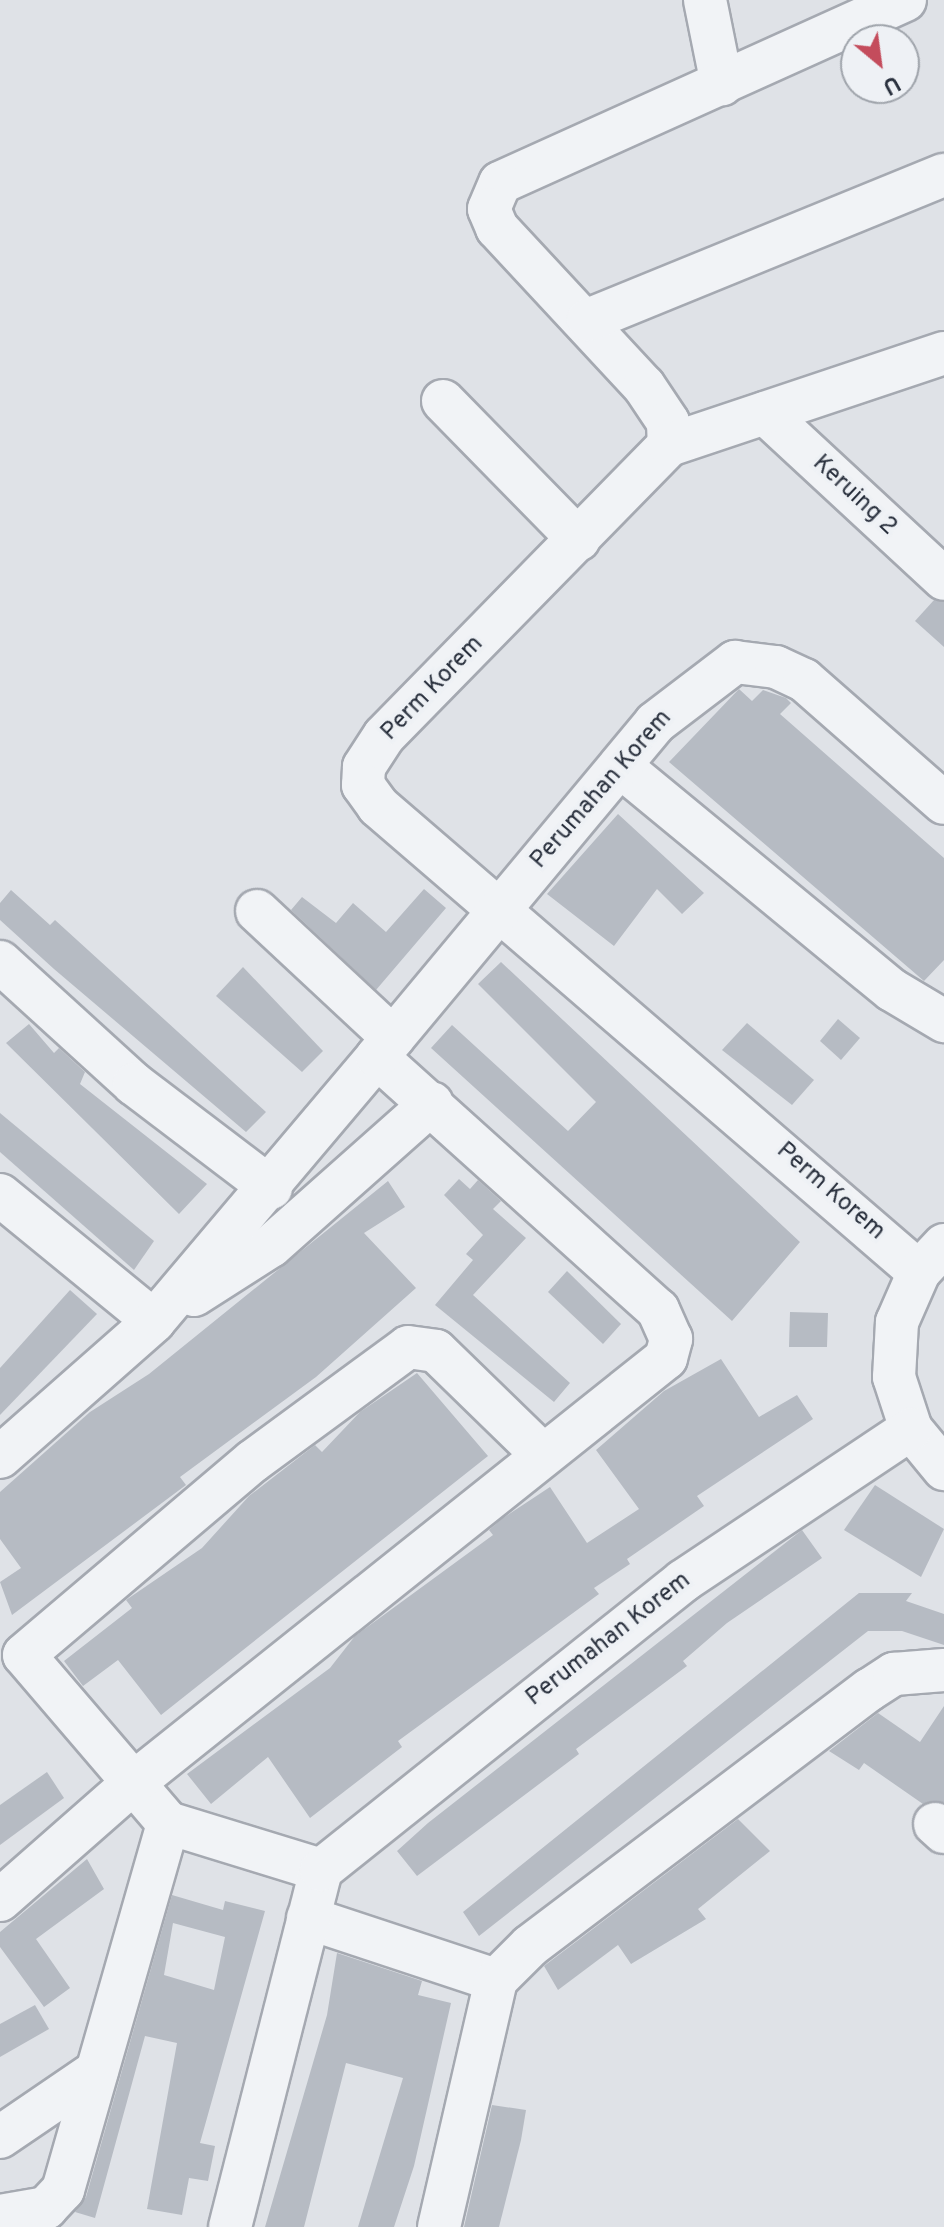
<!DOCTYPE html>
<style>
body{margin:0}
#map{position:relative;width:944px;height:2227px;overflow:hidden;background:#dfe2e7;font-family:Overpass,sans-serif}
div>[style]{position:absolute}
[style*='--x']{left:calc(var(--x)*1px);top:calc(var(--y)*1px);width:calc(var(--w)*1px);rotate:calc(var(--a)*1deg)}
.building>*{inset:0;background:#b6bbc3}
.roads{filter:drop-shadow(2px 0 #a5a9b1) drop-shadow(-2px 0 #a5a9b1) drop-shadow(0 2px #a5a9b1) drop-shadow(0 -2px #a5a9b1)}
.minor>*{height:42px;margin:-21px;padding:0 21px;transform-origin:21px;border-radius:21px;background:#f1f3f6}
span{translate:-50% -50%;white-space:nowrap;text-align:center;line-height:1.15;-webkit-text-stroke:7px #eef1f5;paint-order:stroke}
.street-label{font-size:24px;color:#29303d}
.north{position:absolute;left:840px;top:24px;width:80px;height:80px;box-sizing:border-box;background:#eef1f5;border:2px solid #9fa4ab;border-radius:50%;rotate:151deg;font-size:22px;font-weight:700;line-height:32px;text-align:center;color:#29303d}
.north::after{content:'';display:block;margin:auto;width:28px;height:36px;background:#c44c5c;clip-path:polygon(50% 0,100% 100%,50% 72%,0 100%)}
</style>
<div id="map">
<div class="building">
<i style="clip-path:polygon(934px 600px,944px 602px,944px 647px,915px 621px)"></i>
<i style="clip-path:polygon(739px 689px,752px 701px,763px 690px,786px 698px,791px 703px,780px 714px,944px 858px,944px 960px,924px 981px,669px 762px)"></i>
<i style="clip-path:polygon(618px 814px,704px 893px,682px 914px,657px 889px,614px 946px,547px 894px)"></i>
<i style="clip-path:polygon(424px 889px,446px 908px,376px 990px,291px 910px,302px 897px,336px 923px,353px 903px,386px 932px)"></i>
<i style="clip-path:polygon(11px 890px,50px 925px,55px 920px,266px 1112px,246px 1132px,54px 969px,0 920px,0 903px)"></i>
<i style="clip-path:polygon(501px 962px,800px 1242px,732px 1321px,431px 1048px,452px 1025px,568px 1131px,596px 1102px,478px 984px)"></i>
<i style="clip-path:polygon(243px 967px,323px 1051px,302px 1072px,216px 996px)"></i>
<i style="clip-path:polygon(838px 1019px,860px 1038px,841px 1060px,820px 1041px)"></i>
<i style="clip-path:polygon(747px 1023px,814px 1080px,792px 1105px,722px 1050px)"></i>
<i style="clip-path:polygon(29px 1024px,54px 1053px,59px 1048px,85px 1072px,80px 1084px,207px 1184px,179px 1214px,6px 1043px)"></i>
<i style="clip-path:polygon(0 1113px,154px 1241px,134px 1270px,0 1152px)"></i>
<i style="clip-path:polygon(459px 1179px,470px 1189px,478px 1180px,501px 1201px,493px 1209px,526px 1238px,473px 1295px,570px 1383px,554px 1402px,435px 1305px,473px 1260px,466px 1254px,483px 1235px,444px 1195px)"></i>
<i style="clip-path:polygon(388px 1181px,405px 1207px,364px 1233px,416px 1288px,316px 1377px,180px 1477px,186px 1485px,12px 1615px,0 1582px,21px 1568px,0 1539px,0 1492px,90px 1412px,149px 1374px)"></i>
<i style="clip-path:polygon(567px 1271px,621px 1324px,603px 1344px,548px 1292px)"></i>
<i style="clip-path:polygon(70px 1290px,97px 1314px,0 1415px,0 1368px)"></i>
<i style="clip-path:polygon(790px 1312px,828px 1313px,827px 1347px,789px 1347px)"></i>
<i style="clip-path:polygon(721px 1359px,759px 1417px,797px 1395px,813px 1419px,697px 1496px,704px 1506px,627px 1559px,630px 1564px,594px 1588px,599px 1594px,398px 1741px,402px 1747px,310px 1818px,268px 1757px,211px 1804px,187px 1774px,330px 1668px,355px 1636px,493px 1535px,489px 1530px,503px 1518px,550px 1487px,587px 1543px,639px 1509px,596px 1450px,664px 1391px)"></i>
<i style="clip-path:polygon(417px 1373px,488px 1456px,161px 1715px,118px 1660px,83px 1686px,64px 1661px,132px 1608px,126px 1600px,202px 1548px,249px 1496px,315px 1445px,322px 1452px,360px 1412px)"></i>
<i style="clip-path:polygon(875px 1485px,944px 1529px,921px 1577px,844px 1530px)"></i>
<i style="clip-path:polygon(802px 1530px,822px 1558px,727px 1623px,683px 1661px,687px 1666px,576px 1749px,579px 1754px,417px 1876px,397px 1851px,428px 1823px)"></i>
<i style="clip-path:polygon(859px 1593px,912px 1593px,906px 1601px,944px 1614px,944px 1645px,902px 1631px,868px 1631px,479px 1936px,463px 1912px)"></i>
<i style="clip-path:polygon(944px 1706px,944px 1802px,923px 1804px,864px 1763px,859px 1770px,829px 1751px,878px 1713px,920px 1742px)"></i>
<i style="clip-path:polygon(47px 1772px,64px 1798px,0 1845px,0 1805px)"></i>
<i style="clip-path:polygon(738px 1819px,770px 1851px,698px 1909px,706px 1919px,631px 1964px,618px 1945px,558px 1990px,544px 1966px)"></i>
<i style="clip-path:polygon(87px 1859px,104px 1889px,36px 1939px,70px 1988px,44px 2007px,0 1947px,0 1932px)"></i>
<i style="clip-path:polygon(evenodd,172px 1895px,223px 1910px,225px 1901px,265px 1911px,200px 2143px,215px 2146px,208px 2181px,189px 2178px,182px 2215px,147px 2209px,177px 2043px,145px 2036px,95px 2218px,75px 2212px,86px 2197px,172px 1895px,173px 1923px,225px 1937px,214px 1990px,164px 1975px,173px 1923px)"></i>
<i style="clip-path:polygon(337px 1953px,422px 1981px,418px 1995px,451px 2003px,414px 2166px,394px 2227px,358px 2227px,403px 2078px,346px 2063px,304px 2227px,265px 2227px,327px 2015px)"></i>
<i style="clip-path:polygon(35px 2005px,49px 2029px,0 2057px,0 2024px)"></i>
<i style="clip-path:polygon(492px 2105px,526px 2110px,521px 2140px,499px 2227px,464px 2227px)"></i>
</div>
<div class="roads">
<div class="minor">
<i style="--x:705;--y:0;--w:86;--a:78.6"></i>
<i style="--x:905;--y:0;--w:444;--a:155.7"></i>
<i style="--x:500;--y:183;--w:28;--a:113"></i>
<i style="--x:489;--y:209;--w:21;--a:67"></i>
<i style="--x:497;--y:228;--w:216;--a:47.1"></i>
<i style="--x:644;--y:386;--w:43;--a:56.3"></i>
<i style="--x:668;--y:422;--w:23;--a:88"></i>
<i style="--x:669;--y:445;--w:407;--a:134.4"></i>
<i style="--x:384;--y:736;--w:37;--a:123"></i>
<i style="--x:364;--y:767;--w:18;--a:93"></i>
<i style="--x:363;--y:785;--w:26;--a:54"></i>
<i style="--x:378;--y:806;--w:714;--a:40.74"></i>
<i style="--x:588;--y:320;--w:384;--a:-22.2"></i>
<i style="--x:443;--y:401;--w:194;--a:45.6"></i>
<i style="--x:765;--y:413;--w:244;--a:42.8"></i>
<i style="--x:669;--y:445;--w:290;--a:-18.5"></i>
<i style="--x:620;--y:766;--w:352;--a:39.5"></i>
<i style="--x:892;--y:990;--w:61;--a:30.8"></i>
<i style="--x:257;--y:911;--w:186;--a:43"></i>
<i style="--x:0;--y:962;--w:181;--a:42.3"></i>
<i style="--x:134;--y:1084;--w:172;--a:37.2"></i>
<i style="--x:0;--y:1195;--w:199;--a:39.3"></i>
<i style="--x:944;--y:1245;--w:37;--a:133"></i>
<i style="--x:919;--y:1272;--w:55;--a:113.7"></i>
<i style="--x:897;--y:1322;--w:55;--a:93.1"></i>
<i style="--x:894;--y:1377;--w:55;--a:71.9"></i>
<i style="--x:911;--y:1429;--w:52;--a:50.5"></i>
<i style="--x:194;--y:1295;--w:91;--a:-32.5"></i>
<i style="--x:271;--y:1246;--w:215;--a:-41.6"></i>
<i style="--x:0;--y:1457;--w:205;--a:-41.4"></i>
<i style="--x:154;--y:1321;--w:346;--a:-49.8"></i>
<i style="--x:935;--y:1824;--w:12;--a:42"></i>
<i style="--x:321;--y:1870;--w:160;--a:-162.9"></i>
<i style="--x:168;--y:1823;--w:221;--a:-130.6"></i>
<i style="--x:24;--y:1655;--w:300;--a:-40.3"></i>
<i style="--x:253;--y:1461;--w:192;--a:-36.3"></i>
<i style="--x:408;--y:1347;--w:28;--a:8"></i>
<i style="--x:436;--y:1351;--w:145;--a:44.2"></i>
<i style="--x:0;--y:1900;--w:176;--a:-41.3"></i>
<i style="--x:132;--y:1784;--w:683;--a:-38.58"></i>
<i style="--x:666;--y:1358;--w:20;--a:-75"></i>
<i style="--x:671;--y:1339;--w:32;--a:-114"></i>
<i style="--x:658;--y:1310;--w:378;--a:-138"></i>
<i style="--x:377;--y:1057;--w:435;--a:-50.2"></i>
<i style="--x:655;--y:723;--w:101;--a:-37.3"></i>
<i style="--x:735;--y:662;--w:41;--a:7"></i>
<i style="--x:776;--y:667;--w:31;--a:25"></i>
<i style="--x:804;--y:680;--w:186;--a:41.3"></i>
<i style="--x:308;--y:1918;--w:198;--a:18.3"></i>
<i style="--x:0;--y:2137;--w:117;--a:-34.2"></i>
<i style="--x:0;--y:2216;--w:47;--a:-9.9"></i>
<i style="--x:46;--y:2208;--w:25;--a:-47"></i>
<i style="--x:63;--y:2190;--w:382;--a:-74"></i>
<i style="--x:230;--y:2227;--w:368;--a:-75.7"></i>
<i style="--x:321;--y:1870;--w:463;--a:-38.6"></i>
<i style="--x:683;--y:1581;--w:274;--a:-33.7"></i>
<i style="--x:439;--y:2227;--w:253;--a:-77"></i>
<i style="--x:496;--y:1980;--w:48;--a:-45"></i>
<i style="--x:530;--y:1946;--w:425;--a:-37.1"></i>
<i style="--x:869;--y:1690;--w:30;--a:-33"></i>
<i style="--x:894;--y:1674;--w:50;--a:-4.6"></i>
</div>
</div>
<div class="street-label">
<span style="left:854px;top:496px;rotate:43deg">Keruing 2</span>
<span style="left:433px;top:689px;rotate:-46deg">Perm Korem</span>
<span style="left:602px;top:790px;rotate:-49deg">Perumahan Korem</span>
<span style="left:830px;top:1192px;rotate:41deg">Perm Korem</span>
<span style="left:609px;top:1640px;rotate:-38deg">Perumahan Korem</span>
</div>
<div class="north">U</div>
</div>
